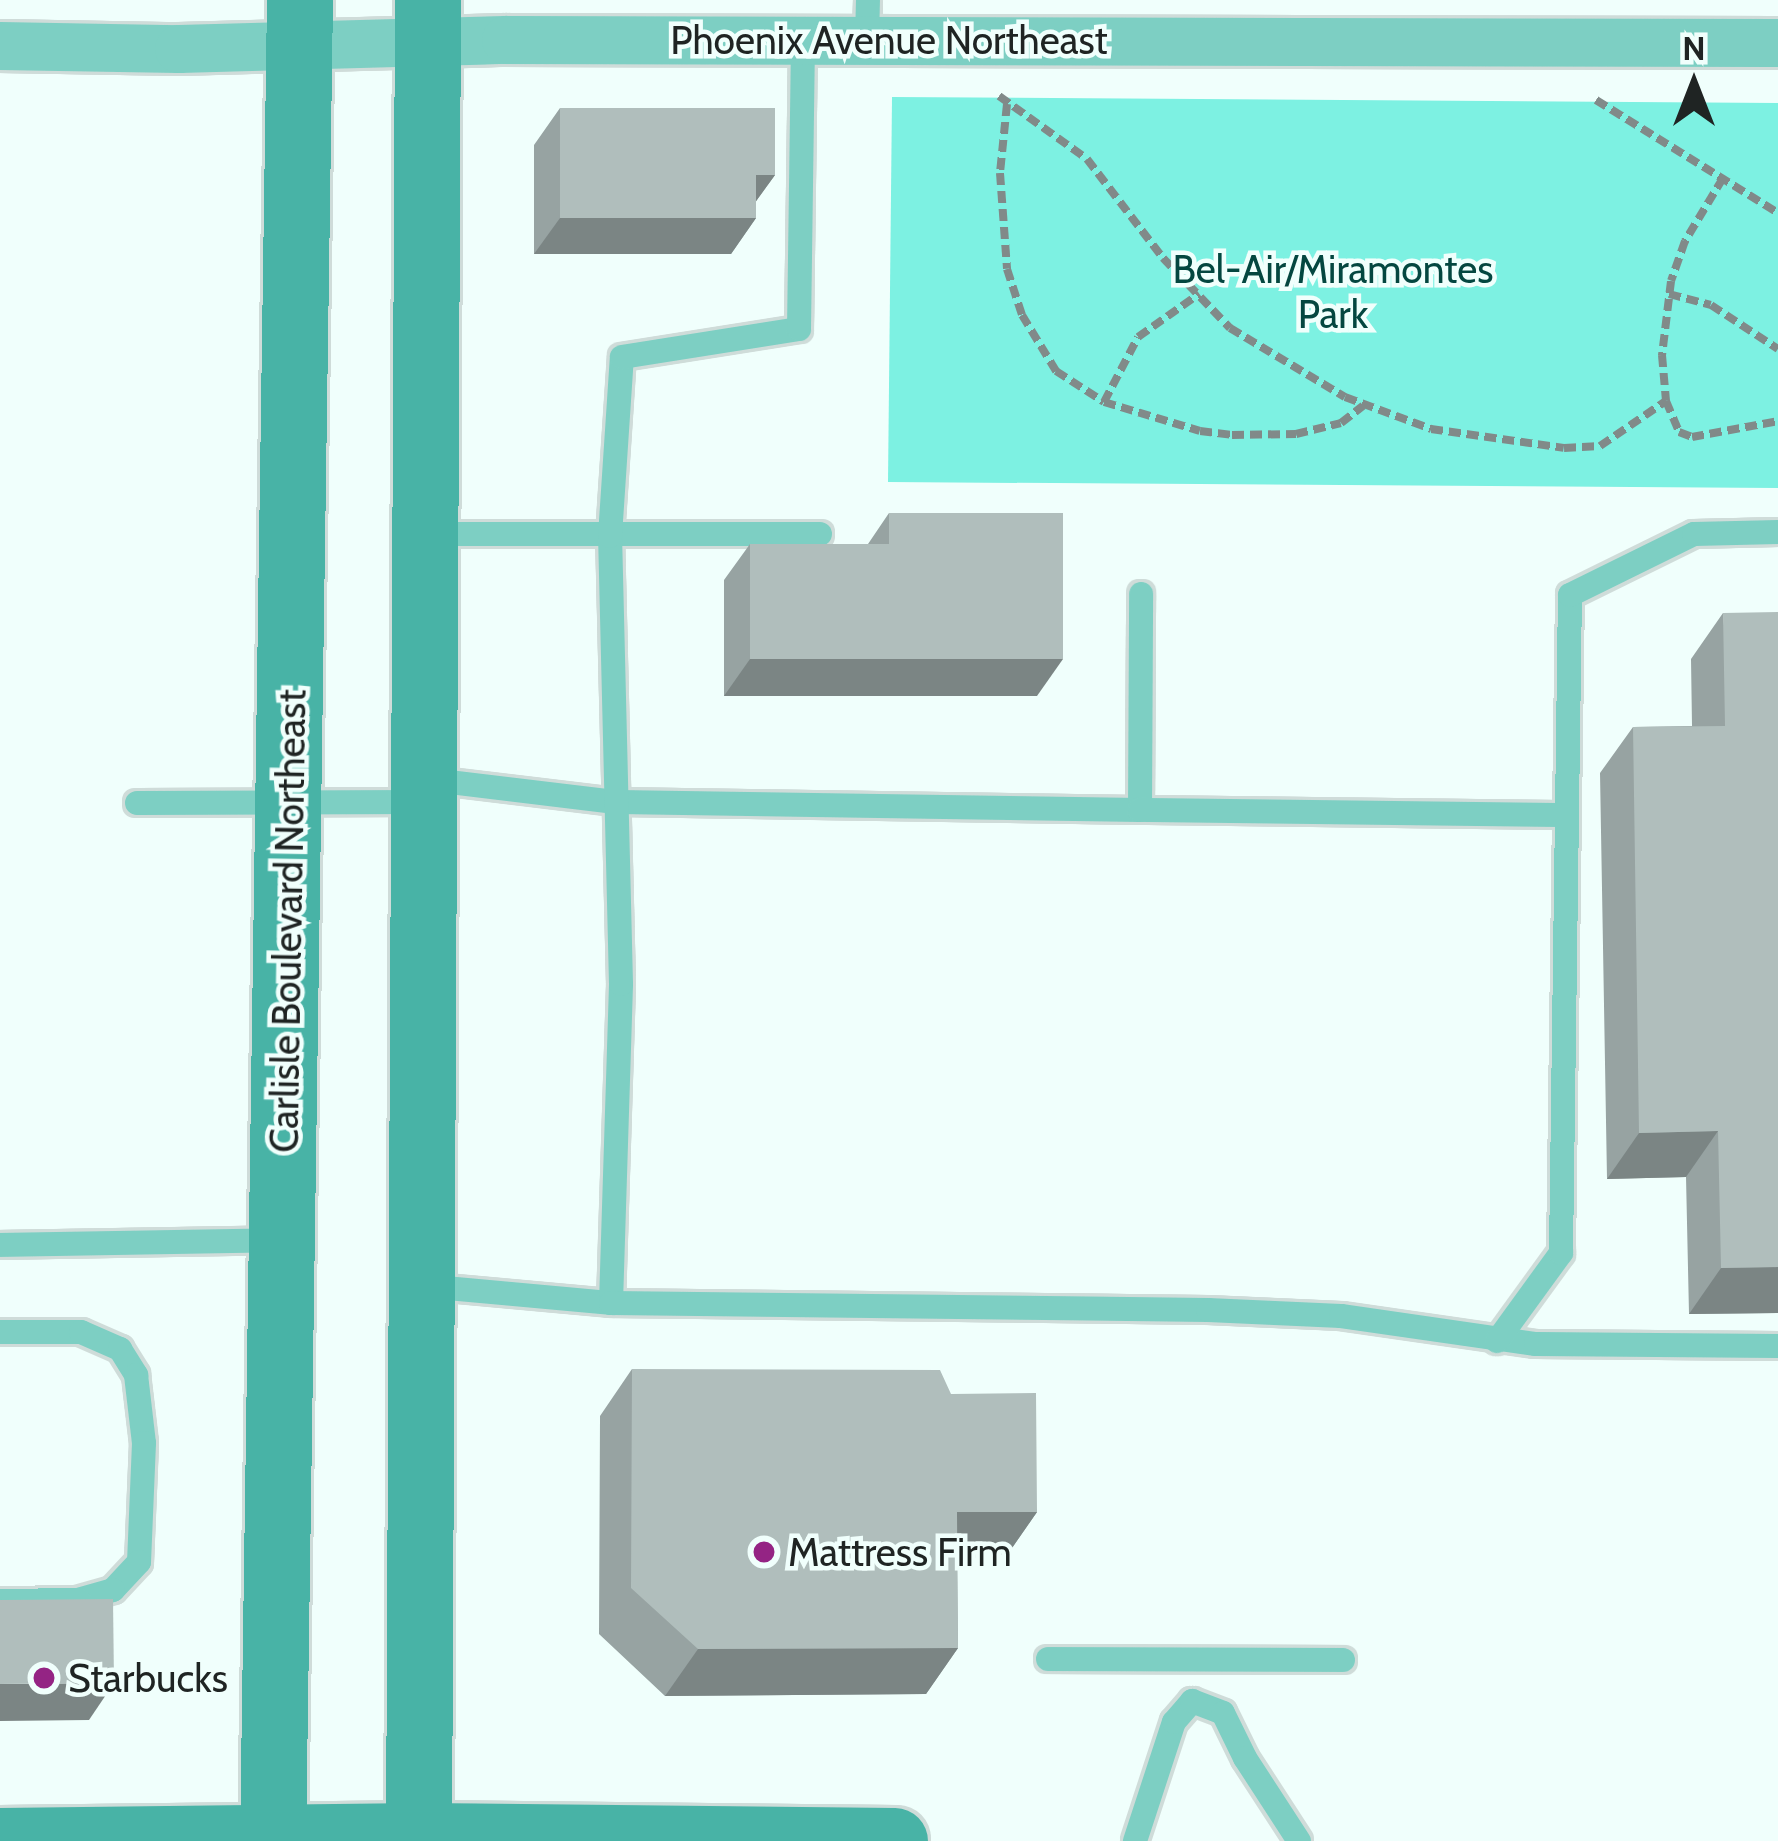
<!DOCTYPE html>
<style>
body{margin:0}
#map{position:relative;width:1778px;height:1841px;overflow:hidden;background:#f0fffc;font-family:Cabin,sans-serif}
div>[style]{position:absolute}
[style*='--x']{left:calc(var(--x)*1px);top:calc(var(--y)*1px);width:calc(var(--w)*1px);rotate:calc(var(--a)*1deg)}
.green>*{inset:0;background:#7df1e2}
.path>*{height:8px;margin-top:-4px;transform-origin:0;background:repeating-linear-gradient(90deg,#818a89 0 12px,transparent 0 18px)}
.roads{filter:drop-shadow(3px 0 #cfdcd9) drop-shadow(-3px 0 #cfdcd9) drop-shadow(0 3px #cfdcd9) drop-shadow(0 -3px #cfdcd9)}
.service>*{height:24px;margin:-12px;padding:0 12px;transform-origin:12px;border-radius:12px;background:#7dcfc3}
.minor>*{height:48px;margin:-24px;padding:0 24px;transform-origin:24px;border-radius:24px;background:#7dcfc3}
.secondary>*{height:66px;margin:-33px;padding:0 33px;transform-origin:33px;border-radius:33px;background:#48b3a6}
.wall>*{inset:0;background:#97a3a2}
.shaded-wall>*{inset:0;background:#7b8584}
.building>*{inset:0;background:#b0bebc}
.dots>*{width:33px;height:33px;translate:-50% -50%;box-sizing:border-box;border:6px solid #f0fffc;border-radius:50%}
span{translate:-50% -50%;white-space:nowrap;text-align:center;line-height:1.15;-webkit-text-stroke:9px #f0fffc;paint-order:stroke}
.street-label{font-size:39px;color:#1f2423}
.park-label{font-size:39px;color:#044740}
.poi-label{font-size:39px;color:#1f2423}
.left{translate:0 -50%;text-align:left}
.north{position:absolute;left:1634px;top:24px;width:120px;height:120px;-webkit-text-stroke:9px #f0fffc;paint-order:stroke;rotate:0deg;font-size:33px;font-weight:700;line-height:48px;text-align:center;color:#1f2423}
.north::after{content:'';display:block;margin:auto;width:42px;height:54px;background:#1f2423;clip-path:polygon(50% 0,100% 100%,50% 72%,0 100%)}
</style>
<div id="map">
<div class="green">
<i style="clip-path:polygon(892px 97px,1778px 103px,1778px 488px,888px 482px)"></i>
</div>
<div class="path">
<i style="--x:999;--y:96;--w:108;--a:35.6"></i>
<i style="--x:1087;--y:159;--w:125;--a:52.5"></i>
<i style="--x:1163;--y:258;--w:97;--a:46.3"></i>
<i style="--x:1230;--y:328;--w:134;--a:31"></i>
<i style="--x:1345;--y:397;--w:92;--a:20.4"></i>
<i style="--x:1431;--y:429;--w:134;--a:8.1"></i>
<i style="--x:1564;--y:448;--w:36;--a:-3"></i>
<i style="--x:1600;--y:446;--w:80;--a:-34.3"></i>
<i style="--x:1596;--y:100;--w:214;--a:31.8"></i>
<i style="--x:1007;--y:104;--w:69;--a:95.8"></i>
<i style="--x:1000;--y:173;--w:96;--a:85.8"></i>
<i style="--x:1007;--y:269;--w:48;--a:71.9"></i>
<i style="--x:1022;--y:315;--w:66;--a:58.7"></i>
<i style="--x:1056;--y:371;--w:57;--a:32.9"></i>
<i style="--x:1104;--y:402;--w:100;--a:16.8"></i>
<i style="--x:1200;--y:431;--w:32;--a:7"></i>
<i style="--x:1232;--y:435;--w:64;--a:-0.9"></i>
<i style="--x:1296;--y:434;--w:46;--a:-13.7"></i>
<i style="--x:1341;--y:423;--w:28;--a:-38"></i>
<i style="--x:1723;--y:178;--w:74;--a:121.1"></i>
<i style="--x:1685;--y:241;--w:42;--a:109.3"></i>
<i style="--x:1671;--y:281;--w:75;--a:96.9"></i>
<i style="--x:1662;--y:355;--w:46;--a:85"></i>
<i style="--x:1666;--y:401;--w:34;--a:67"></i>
<i style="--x:1679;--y:432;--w:14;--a:21"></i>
<i style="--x:1692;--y:437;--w:87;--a:-10.5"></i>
<i style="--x:1669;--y:294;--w:43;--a:14.7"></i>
<i style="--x:1711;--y:305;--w:80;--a:33.3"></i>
<i style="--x:1104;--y:402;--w:73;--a:-62.4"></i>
<i style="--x:1138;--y:337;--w:75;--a:-35.2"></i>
</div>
<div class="roads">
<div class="service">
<i style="--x:867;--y:40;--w:40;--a:-88.6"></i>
<i style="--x:428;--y:534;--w:392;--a:0"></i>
<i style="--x:425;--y:779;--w:192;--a:6.9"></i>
<i style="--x:616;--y:802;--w:524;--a:0.87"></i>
<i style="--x:1140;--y:810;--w:216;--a:-89.7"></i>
<i style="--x:137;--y:803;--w:284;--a:-0.2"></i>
<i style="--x:1140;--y:810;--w:427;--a:0.7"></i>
<i style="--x:0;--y:1245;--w:280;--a:-1"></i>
<i style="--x:424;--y:1286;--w:188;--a:5.2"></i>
<i style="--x:611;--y:1303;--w:319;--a:-88.2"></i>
<i style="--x:621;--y:984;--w:448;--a:-91.4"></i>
<i style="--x:610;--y:536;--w:179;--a:-86.2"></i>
<i style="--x:622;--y:357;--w:179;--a:-9"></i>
<i style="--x:799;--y:329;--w:289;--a:-89.2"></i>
<i style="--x:611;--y:1303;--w:597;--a:0.67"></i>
<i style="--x:1208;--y:1310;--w:133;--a:2.6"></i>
<i style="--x:1341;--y:1316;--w:197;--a:8.2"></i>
<i style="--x:1536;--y:1344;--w:242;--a:0.5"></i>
<i style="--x:0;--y:1332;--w:81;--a:0"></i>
<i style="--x:81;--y:1332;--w:43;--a:23.6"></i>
<i style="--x:120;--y:1349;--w:31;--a:58"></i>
<i style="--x:136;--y:1375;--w:68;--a:83.3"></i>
<i style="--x:144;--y:1443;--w:119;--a:92.4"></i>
<i style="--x:139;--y:1562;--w:38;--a:133"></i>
<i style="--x:113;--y:1590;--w:35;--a:164"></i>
<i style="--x:79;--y:1600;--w:79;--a:179.3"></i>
<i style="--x:1497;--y:1341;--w:109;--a:-54"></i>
<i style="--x:1561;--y:1253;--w:658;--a:-89.22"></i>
<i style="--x:1570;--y:595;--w:138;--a:-26.2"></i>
<i style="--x:1694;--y:534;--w:84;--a:-1.4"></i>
<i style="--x:1048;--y:1659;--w:295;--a:0.2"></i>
<i style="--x:1135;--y:1841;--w:125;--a:-71.9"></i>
<i style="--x:1174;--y:1722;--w:28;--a:-49"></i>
<i style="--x:1192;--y:1701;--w:33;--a:21"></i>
<i style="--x:1223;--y:1713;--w:50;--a:63.9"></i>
<i style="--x:1245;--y:1758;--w:99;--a:57"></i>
</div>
<div class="minor">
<i style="--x:0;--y:46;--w:179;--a:1"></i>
<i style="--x:179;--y:49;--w:327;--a:-1.6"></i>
<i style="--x:506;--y:40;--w:1272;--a:0.14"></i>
</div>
<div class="secondary">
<i style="--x:0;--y:1841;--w:419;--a:-0.7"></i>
<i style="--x:419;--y:1836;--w:476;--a:0.6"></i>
<i style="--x:273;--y:1841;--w:1841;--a:-89.16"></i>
<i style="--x:419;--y:1841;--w:1841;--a:-89.72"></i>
</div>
</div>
<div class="wall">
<i style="clip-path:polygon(560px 108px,775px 175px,756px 201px,756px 218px,731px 254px,534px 254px,534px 145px)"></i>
<i style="clip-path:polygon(889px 513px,1037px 696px,724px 696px,724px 580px,750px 544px,868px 544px)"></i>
<i style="clip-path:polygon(1723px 613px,1778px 1313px,1689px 1314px,1686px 1177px,1607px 1179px,1600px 773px,1633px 727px,1692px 726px,1691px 659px)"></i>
<i style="clip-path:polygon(632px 1369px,951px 1394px,1037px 1512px,1005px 1558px,957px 1558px,958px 1648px,926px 1694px,665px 1696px,599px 1634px,600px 1416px)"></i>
</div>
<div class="shaded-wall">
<i style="clip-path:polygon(756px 175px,775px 175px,749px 211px)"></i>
<i style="clip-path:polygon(560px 218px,756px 218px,731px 254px,534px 254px)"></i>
<i style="clip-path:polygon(750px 659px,1063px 659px,1037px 696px,724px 696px)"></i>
<i style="clip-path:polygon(1718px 1131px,1686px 1177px,1607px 1179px,1639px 1133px)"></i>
<i style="clip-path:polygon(1778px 1267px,1778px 1313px,1689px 1314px,1721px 1268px)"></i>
<i style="clip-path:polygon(957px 1512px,1037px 1512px,1005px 1558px,925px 1558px)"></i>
<i style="clip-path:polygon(958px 1648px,926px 1694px,665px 1696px,698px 1649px)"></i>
<i style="clip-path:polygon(114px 1683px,89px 1720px,0 1721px,0 1684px)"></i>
</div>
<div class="building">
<i style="clip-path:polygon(560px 108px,775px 108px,775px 175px,756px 175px,756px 218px,560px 218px)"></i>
<i style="clip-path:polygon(889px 513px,1063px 513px,1063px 659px,750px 659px,750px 544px,889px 544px)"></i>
<i style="clip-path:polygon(1778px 612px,1778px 1267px,1721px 1268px,1718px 1131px,1639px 1133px,1633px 727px,1725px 726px,1723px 613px)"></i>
<i style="clip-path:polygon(632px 1369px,940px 1370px,951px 1394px,1036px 1393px,1037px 1512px,957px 1512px,958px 1648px,698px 1649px,631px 1588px)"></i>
<i style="clip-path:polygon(113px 1599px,114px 1683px,0 1684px,0 1600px)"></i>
</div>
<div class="dots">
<i style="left:764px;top:1552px;background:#942484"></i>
<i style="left:44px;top:1678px;background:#942484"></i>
</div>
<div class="street-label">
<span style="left:889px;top:40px">Phoenix Avenue Northeast</span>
<span style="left:288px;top:921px;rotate:-89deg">Carlisle Boulevard Northeast</span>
</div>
<div class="park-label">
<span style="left:1333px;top:292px">Bel-Air/Miramontes<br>Park</span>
</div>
<div class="poi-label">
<span class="left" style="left:788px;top:1552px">Mattress Firm</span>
<span class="left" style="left:68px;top:1678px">Starbucks</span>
</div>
<div class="north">N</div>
</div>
